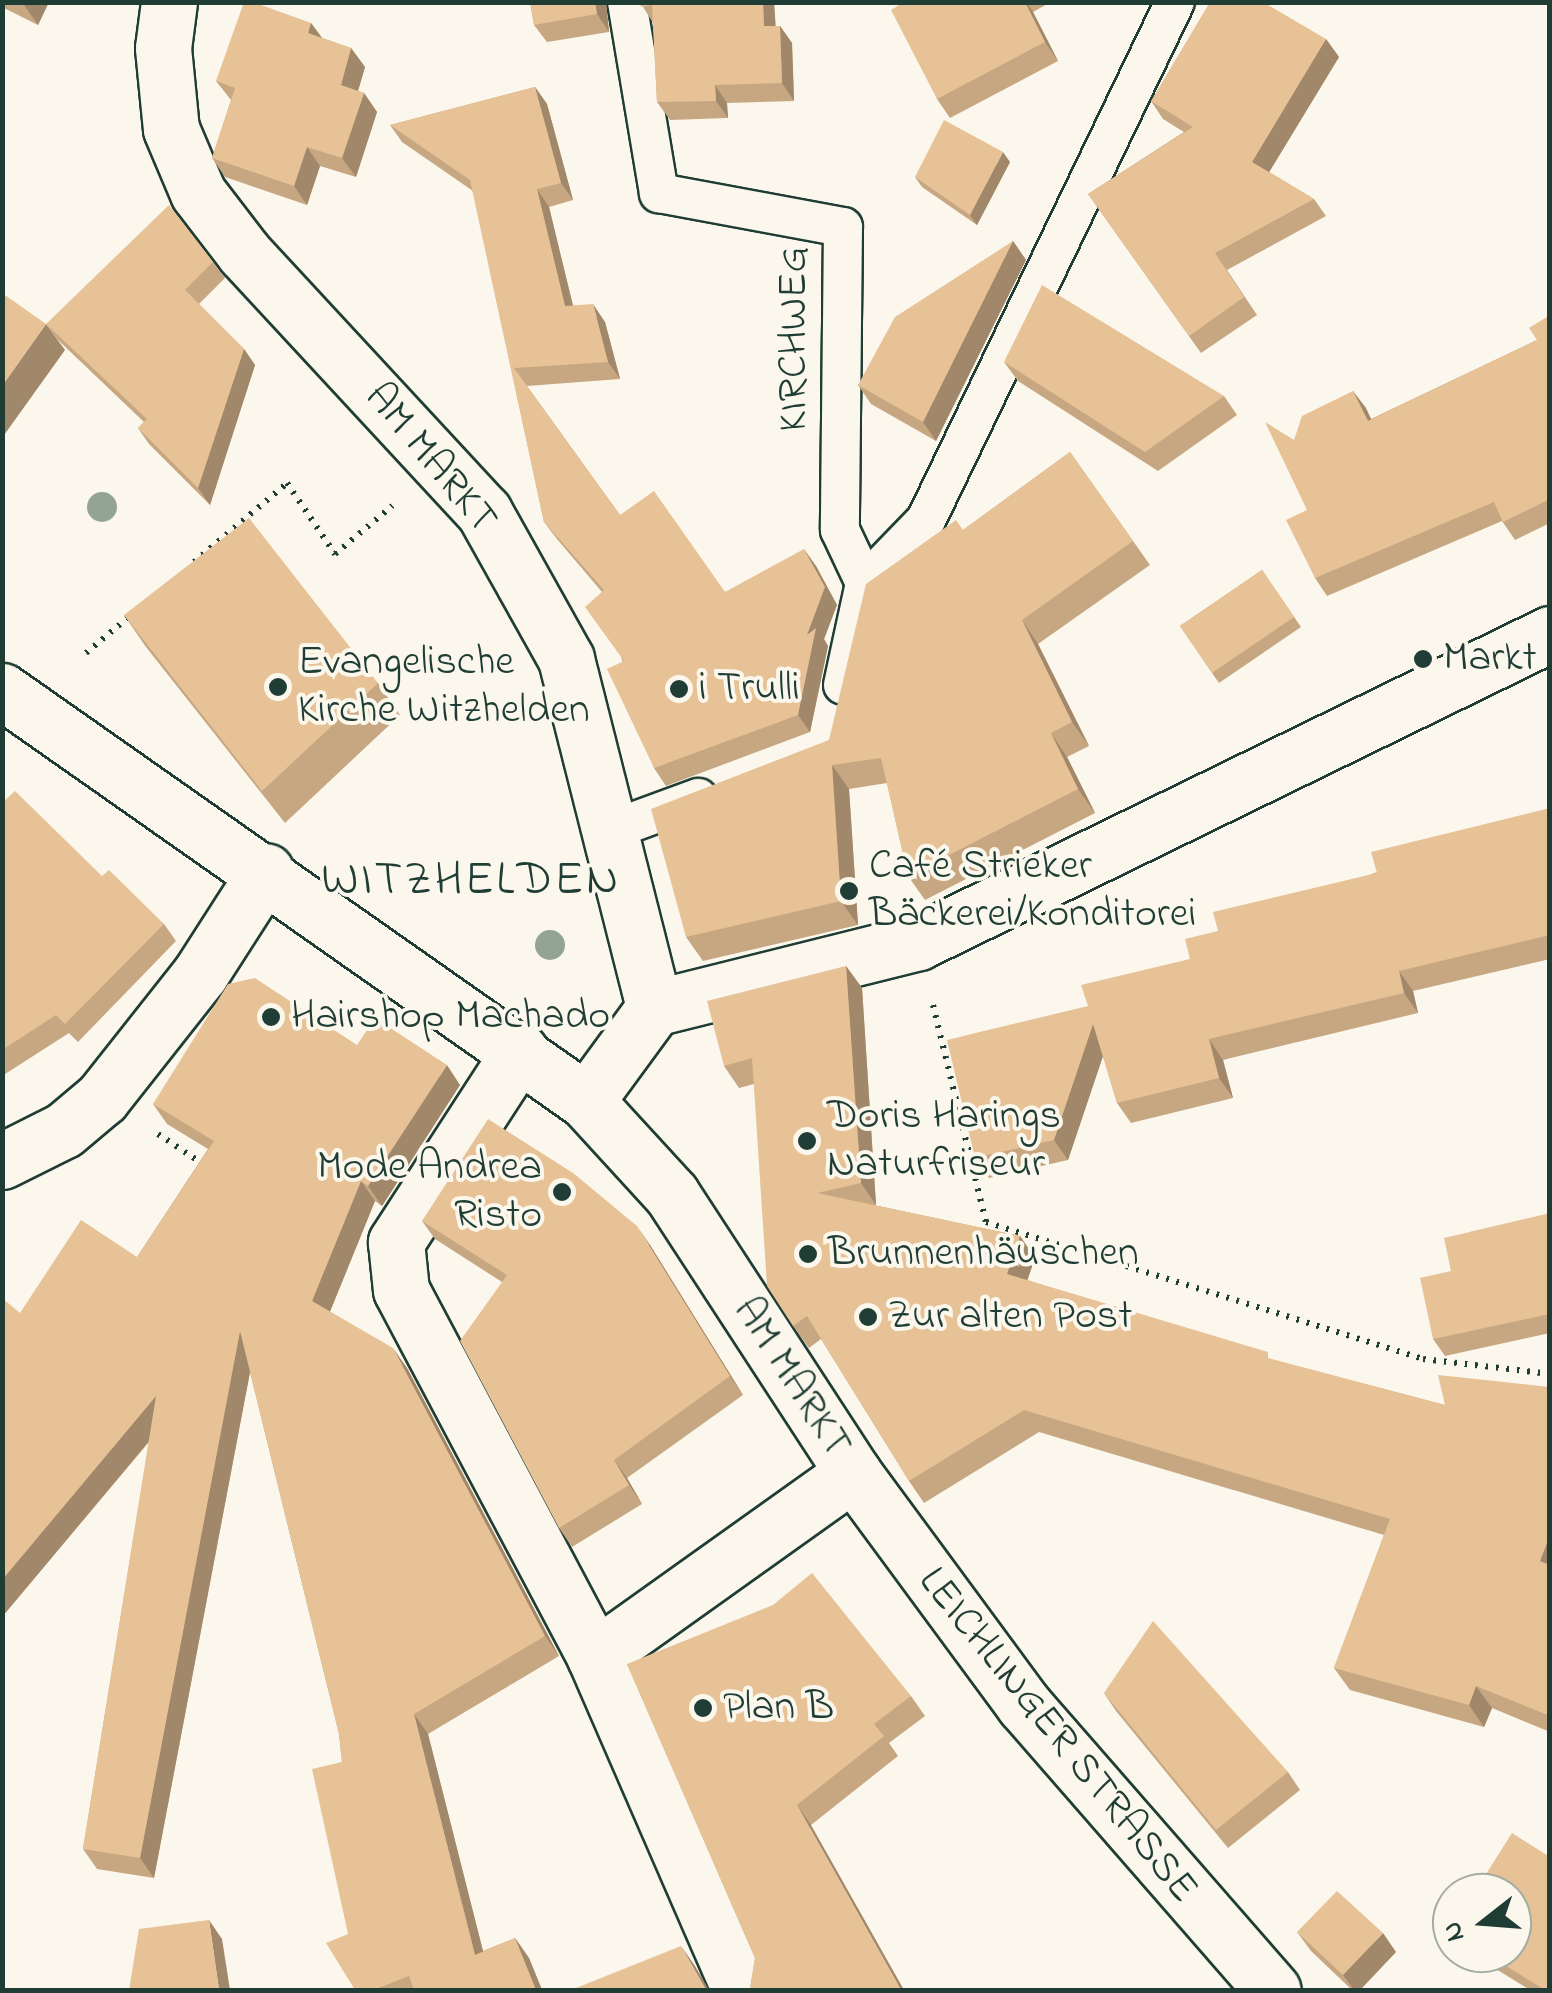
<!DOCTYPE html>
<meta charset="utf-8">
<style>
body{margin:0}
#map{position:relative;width:1552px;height:1993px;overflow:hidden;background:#fbf7ec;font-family:"Indie Flower",sans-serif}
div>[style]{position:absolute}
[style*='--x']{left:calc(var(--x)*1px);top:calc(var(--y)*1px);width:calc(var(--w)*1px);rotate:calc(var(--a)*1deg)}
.path>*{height:6px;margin-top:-3px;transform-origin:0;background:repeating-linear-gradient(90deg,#1f3d34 0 2.5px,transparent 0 10.5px)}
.roads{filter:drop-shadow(2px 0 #1f3d34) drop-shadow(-2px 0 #1f3d34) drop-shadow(0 2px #1f3d34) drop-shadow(0 -2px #1f3d34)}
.lane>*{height:38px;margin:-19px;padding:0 19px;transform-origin:19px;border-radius:19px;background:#fbf7ec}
.street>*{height:55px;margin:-27.5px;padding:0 27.5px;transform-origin:27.5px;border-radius:27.5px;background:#fbf7ec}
.secondary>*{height:55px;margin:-27.5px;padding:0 27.5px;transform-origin:27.5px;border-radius:27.5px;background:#fbf7ec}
.trees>*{width:30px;height:30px;margin:-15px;border-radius:50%;background:#94a493}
.wall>*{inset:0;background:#c7a782}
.shaded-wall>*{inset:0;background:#a2886a}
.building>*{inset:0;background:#e7c297}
.dots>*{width:28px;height:28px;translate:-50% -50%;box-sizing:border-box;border:5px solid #fbf7ec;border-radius:50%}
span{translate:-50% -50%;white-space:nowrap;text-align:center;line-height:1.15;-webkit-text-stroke:8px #fbf7ec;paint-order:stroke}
.street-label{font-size:42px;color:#1f3d34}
.poi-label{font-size:42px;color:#1f3d34}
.left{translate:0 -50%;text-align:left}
.right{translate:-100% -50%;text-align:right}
.quarter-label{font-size:48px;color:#1f3d34;letter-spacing:2.5px}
.frame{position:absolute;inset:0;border:5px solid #1f3d34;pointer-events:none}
.north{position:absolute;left:1432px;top:1873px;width:100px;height:100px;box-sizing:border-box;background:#fbf7ec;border:2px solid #a3ada2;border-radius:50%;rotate:253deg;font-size:28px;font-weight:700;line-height:40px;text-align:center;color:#1f3d34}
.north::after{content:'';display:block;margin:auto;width:35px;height:45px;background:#1f3d34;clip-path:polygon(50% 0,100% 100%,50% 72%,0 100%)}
</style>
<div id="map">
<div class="path">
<i style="--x:194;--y:562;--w:122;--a:-40.3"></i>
<i style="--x:287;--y:483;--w:86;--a:55.9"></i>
<i style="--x:335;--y:554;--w:75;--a:-40.1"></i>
<i style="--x:86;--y:653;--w:59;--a:-40.2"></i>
<i style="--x:933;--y:1005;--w:223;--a:76.3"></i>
<i style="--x:986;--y:1222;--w:458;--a:17.4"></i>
<i style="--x:1423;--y:1359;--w:128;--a:6.7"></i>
<i style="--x:158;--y:1134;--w:58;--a:33.7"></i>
</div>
<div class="roads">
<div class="lane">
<i style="--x:627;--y:2;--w:194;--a:80.5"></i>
<i style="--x:659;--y:193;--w:187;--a:10.5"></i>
<i style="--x:843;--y:227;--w:303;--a:90.6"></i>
<i style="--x:840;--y:530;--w:59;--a:64.7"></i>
<i style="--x:865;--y:583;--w:88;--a:-45.9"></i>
<i style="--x:926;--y:520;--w:575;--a:-64.33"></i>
<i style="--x:843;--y:685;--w:104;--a:-77.8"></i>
<i style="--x:611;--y:830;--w:93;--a:-20.2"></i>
</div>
<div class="street">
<i style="--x:169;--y:2;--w:46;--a:97.4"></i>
<i style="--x:163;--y:48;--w:81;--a:84.4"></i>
<i style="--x:171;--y:129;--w:69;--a:67.1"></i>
<i style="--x:198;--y:193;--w:76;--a:52.5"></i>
<i style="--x:244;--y:253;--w:353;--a:47.2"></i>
<i style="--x:484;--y:512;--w:168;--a:60.8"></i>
<i style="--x:566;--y:659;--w:360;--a:75.8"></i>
<i style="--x:520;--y:1051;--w:228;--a:123"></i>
<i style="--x:396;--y:1242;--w:48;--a:84.1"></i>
<i style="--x:401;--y:1290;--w:415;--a:62.1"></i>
<i style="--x:595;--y:1657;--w:363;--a:66.5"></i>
<i style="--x:595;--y:1657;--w:317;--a:-35.5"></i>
</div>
<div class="secondary">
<i style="--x:2;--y:691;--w:714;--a:35.07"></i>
<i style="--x:586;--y:1101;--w:127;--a:47.5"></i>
<i style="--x:672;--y:1195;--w:332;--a:56.9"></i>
<i style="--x:853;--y:1473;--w:288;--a:53.6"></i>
<i style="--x:1024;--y:1705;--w:378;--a:48.9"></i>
<i style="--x:586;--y:1101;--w:115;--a:-53.8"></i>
<i style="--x:654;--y:1008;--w:272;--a:-14"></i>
<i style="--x:918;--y:942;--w:703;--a:-25.98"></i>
<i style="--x:2;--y:1161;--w:69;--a:-26.6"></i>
<i style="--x:64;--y:1130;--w:50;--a:-40.1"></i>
<i style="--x:102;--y:1098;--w:158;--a:-51.7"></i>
<i style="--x:200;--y:974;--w:122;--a:-57.3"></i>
</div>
</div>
<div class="trees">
<i style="left:102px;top:507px"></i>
<i style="left:550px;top:945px"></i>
</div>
<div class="wall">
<i style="clip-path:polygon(2px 2px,49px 2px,38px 25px,2px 7px)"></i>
<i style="clip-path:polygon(530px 2px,606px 2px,609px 32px,547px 42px,534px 25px)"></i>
<i style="clip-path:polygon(640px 2px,774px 2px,775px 26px,780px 26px,792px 43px,794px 101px,727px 103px,728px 118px,670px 120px,657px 102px,653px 23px)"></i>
<i style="clip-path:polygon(904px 2px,1051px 2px,1033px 12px,1058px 61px,950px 118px,937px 99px)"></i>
<i style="clip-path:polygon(311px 23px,322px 38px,351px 48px,365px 67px,358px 91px,364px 93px,377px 112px,356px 177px,320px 166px,307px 205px,225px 177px,212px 158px,231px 100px,216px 81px)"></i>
<i style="clip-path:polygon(1326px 39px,1339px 57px,1269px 172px,1314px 199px,1326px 216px,1227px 270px,1257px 315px,1201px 353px,1088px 194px,1184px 132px,1163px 119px,1151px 101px)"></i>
<i style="clip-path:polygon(535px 87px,547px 104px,573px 200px,549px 207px,573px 305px,605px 322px,620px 379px,527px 386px,620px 515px,725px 592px,816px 566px,837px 605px,824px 639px,828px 646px,810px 732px,666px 786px,654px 768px,602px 592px,557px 539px,544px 522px,473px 191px,402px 142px,390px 125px)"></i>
<i style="clip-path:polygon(1010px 162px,977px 225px,922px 187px,915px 177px)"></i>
<i style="clip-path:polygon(1013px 241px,1026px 260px,936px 441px,871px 404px,858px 385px)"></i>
<i style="clip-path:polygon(213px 262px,225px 278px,199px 304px,244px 349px,255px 365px,210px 505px,149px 444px,138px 428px,144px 422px,58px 340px,46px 324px)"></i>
<i style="clip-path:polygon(1550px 315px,1550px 523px,1515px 540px,1502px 521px,1327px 596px,1315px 578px,1307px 510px,1294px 440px,1353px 391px,1371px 419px,1537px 340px)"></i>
<i style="clip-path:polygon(1004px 362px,1224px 396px,1237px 415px,1158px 471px,1018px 381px)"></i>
<i style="clip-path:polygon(1070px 452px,1150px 565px,1038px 644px,1089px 746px,1067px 757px,1095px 813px,925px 900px,908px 876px,887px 783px,849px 789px,858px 925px,703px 961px,686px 937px,829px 740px,963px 530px)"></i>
<i style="clip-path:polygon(1262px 570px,1301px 627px,1219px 683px,1180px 626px)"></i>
<i style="clip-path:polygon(124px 615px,378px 683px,400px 715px,285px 823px,146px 647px)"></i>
<i style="clip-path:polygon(2px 803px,164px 924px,176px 941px,78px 1042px,69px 1033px,2px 1076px)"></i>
<i style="clip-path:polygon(1550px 808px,1550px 959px,1413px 991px,1418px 1013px,1223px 1060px,1233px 1098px,1131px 1123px,1117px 1103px,1103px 1056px,1068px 1160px,989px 1178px,975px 1158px,1088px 1006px,1190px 959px,1218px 931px)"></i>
<i style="clip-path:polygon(846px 966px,862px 988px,876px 1205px,874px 1205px,1020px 1236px,1035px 1258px,1027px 1280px,1273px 1360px,1445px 1405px,1550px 1387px,1550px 1732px,1492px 1708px,1484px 1727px,1350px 1690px,1334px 1668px,1384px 1535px,1039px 1432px,924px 1503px,909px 1481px,821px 1339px,809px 1348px,793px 1326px,754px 1084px,739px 1088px,724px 1066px)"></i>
<i style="clip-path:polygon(357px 1045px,460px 1085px,382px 1206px,375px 1201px,330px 1312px,407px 1368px,559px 1656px,428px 1734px,483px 1951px,515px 1938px,529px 1958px,542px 1990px,355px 1990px,348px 1934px,342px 1762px,339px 1734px,250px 1372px,154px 1878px,97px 1869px,83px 1849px,149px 1442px,2px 1617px,20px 1313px,137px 1257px,208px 1149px,167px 1124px,153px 1104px)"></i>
<i style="clip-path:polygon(1550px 1213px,1550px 1333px,1445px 1356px,1433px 1339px,1451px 1271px)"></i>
<i style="clip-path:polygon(422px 1221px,650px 1245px,743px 1395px,627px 1478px,642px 1504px,572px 1547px,559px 1528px,502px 1282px,435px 1239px)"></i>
<i style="clip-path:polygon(627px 1664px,911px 1696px,925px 1716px,889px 1743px,898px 1756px,811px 1825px,750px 1989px,755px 1958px)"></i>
<i style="clip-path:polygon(1104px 1693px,1288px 1772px,1300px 1790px,1228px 1848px,1116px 1711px)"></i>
<i style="clip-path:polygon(1297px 1932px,1396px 1952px,1360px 1990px,1352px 1990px,1311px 1951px)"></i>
<i style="clip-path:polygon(1470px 1953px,1512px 1953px,1550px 1990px,1530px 1990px)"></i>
</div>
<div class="shaded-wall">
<i style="clip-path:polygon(22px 2px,49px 2px,38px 25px)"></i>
<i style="clip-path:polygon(595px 2px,606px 2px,609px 32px,597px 14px)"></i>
<i style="clip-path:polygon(763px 2px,774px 2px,777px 44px,764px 26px)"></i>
<i style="clip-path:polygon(1025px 2px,1026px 2px,1033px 12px,1058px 61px,1045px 42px)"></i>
<i style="clip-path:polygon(311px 23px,325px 42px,308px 33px)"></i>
<i style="clip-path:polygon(780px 26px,792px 43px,794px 101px,782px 83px)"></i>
<i style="clip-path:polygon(1326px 39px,1339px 57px,1265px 179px,1252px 162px)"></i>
<i style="clip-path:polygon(351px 48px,365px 67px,354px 104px,341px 85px)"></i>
<i style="clip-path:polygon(715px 85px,727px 103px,728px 118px,716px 101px)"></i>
<i style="clip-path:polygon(535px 87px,547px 104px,573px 200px,561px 183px)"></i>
<i style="clip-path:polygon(364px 93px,377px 112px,356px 177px,342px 158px)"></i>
<i style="clip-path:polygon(307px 147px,320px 166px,307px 205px,294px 186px)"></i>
<i style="clip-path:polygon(1003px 152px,1010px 162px,977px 225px,970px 215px)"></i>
<i style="clip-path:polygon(537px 189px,549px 207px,577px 323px,565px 306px)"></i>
<i style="clip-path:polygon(1013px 241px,1026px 260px,936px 441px,923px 422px)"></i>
<i style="clip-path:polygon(593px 304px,605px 322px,620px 379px,608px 362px)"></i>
<i style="clip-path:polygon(46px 324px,65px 350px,2px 438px,2px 386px)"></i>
<i style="clip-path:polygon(244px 349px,255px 365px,210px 505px,198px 488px)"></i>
<i style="clip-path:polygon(1353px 391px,1366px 408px,1380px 438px,1368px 421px)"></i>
<i style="clip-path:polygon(804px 549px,816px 566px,837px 605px,824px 639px,828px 646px,810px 732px,798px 715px,807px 635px)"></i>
<i style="clip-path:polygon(1022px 620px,1038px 644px,1089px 746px,1072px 722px)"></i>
<i style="clip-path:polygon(1051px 733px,1067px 757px,1095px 813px,1078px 789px)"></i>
<i style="clip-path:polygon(832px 765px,849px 789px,858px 925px,841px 901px)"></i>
<i style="clip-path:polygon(846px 966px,862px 988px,876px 1205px,861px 1183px)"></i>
<i style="clip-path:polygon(1399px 971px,1413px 991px,1418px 1013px,1404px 993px)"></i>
<i style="clip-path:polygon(1093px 1024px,1107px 1044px,1068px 1160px,1054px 1140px)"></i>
<i style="clip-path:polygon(1209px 1039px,1223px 1060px,1233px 1098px,1219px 1078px)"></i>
<i style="clip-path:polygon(447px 1065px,460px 1085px,382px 1206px,368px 1186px)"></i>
<i style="clip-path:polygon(361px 1181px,375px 1201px,326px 1321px,312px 1301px)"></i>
<i style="clip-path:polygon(637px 1226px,650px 1245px,743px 1395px,730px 1376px)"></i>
<i style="clip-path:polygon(1020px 1236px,1035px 1258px,1022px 1296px,1007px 1274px)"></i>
<i style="clip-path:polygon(240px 1331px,254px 1351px,154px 1878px,140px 1858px)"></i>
<i style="clip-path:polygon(393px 1348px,407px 1368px,559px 1656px,545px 1636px)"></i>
<i style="clip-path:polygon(156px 1396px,170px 1416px,2px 1617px,2px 1580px)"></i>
<i style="clip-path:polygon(614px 1460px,627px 1478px,642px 1504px,629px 1485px)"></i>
<i style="clip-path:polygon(1550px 1535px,1550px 1575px,1540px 1561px)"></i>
<i style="clip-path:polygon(1476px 1686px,1492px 1708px,1484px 1727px,1469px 1705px)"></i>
<i style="clip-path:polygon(414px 1714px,428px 1734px,489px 1975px,475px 1955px)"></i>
<i style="clip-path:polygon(797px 1805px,811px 1825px,904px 1990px,901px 1990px)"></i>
<i style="clip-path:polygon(209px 1920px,222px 1939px,230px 1990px,219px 1990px)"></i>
<i style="clip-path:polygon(1383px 1933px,1396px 1952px,1360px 1990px,1354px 1990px,1343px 1975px)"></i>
<i style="clip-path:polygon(515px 1938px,529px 1958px,542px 1990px,536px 1990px)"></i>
<i style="clip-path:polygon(681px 1946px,695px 1966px,709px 1990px,706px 1990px)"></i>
</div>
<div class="building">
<i style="clip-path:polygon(244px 2px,253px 2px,311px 23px,308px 33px,351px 48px,341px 85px,364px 93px,342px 158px,307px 147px,294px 186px,212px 158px,235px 88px,216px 81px)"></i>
<i style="clip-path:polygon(530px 2px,595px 2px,597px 14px,534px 25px)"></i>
<i style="clip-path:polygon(640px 2px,763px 2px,764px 26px,780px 26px,782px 83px,715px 85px,716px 101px,657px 102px,652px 5px,641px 7px)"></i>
<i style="clip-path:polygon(904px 2px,1025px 2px,1045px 42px,937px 99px,891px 10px)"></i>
<i style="clip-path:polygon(1210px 2px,1263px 2px,1326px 39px,1252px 162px,1314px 199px,1215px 253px,1244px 297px,1189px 336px,1088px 194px,1193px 127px,1151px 101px)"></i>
<i style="clip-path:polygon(535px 87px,561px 183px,537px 189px,565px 306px,593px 304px,608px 362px,514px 368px,620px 515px,654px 491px,725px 592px,804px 549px,825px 587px,807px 635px,816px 628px,798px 715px,654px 768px,607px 669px,624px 661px,585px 607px,604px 590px,544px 522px,470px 180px,390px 125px)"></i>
<i style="clip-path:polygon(944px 120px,1003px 152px,970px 215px,915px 177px)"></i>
<i style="clip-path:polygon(169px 205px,213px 262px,185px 290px,244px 349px,198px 488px,138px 428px,147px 419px,46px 324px)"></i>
<i style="clip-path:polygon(1013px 241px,923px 422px,858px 385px,895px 317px)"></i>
<i style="clip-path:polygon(1042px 285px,1224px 396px,1145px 452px,1004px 362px)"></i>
<i style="clip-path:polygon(2px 293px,46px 324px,2px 386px)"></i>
<i style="clip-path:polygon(1550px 315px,1550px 499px,1503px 522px,1494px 502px,1315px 578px,1286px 520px,1307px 510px,1265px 422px,1294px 440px,1302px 416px,1353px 391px,1368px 421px,1537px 340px,1529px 328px)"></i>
<i style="clip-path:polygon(1070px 452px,1133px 541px,1022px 620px,1072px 722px,1051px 733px,1078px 789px,908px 876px,881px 758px,832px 765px,841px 901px,686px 937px,651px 809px,829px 740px,866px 584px,956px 520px,963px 530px)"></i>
<i style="clip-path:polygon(249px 518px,378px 683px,262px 791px,124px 615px)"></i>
<i style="clip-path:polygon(1262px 570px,1294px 617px,1212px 673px,1180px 626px)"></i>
<i style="clip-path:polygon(15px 791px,102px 876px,109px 870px,164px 924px,65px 1024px,56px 1015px,2px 1050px,2px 803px)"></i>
<i style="clip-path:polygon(1550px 808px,1550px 935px,1399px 971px,1404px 993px,1209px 1039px,1219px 1078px,1117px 1103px,1093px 1024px,1054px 1140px,975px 1158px,947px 1040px,1088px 1006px,1081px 985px,1190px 959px,1185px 939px,1218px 931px,1213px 912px,1377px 873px,1371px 852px)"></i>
<i style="clip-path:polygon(846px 966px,861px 1183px,817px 1193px,1020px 1236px,1007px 1274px,1268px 1352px,1268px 1358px,1445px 1405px,1438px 1375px,1550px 1387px,1550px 1535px,1540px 1561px,1550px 1565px,1550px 1716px,1476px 1686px,1469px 1705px,1334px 1668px,1390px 1519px,1024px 1410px,909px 1481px,807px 1316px,793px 1326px,767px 1286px,752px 1058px,724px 1066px,707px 1001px)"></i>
<i style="clip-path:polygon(255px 978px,357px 1045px,375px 1018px,447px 1065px,368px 1186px,361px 1181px,312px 1301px,393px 1348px,545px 1636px,414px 1714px,475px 1955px,515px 1938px,536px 1990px,414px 1990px,409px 1976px,373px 1990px,355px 1990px,326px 1943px,348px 1934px,312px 1769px,342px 1762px,339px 1734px,240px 1331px,140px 1858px,83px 1849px,156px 1396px,2px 1580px,2px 1298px,20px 1313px,81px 1220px,137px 1257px,214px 1141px,153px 1104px,228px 984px)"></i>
<i style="clip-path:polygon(488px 1119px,573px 1173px,637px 1226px,730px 1376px,614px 1460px,629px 1485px,559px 1528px,460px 1341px,507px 1275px,422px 1221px)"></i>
<i style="clip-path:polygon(1550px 1213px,1550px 1314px,1433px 1339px,1420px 1278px,1451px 1271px,1444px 1238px)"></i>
<i style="clip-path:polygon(812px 1573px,911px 1696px,874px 1724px,884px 1736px,797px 1805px,901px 1990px,749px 1990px,750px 1989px,755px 1958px,627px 1664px,773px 1605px)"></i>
<i style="clip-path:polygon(1153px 1621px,1288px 1772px,1216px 1830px,1104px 1693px)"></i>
<i style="clip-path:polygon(1512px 1833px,1550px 1857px,1550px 1990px,1545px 1990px,1485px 1953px,1512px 1953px,1512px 1893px,1474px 1893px)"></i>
<i style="clip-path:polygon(1337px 1891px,1383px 1933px,1343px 1975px,1297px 1932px)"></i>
<i style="clip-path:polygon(209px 1920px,219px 1990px,129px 1990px,139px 1929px)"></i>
<i style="clip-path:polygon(681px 1946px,706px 1990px,571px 1990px)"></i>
</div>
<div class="dots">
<i style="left:1423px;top:659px;background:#1f3d34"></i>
<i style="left:278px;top:687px;background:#1f3d34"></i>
<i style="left:679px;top:689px;background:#1f3d34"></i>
<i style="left:849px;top:891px;background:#1f3d34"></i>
<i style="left:271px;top:1017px;background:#1f3d34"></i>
<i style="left:807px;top:1141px;background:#1f3d34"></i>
<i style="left:562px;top:1192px;background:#1f3d34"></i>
<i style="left:808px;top:1254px;background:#1f3d34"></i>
<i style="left:868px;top:1317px;background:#1f3d34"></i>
<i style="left:703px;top:1708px;background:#1f3d34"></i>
</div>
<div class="street-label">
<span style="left:795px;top:339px;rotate:-90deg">KIRCHWEG</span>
<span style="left:430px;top:459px;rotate:50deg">AM MARKT</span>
<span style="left:791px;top:1378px;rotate:57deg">AM MARKT</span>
<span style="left:1057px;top:1736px;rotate:51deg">LEICHLINGER STRASSE</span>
</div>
<div class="poi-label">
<span class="left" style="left:1443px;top:659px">Markt</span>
<span class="left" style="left:298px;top:687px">Evangelische<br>Kirche Witzhelden</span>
<span class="left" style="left:699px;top:689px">i Trulli</span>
<span class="left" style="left:869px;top:891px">Café Strieker<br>Bäckerei/Konditorei</span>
<span class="left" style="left:291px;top:1017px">Hairshop Machado</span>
<span class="left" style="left:827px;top:1141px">Doris Harings<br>Naturfriseur</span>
<span class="right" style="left:542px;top:1192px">Mode Andrea<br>Risto</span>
<span class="left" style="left:828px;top:1254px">Brunnenhäuschen</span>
<span class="left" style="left:888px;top:1317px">Zur alten Post</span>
<span class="left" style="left:723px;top:1708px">Plan B</span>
</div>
<div class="quarter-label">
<span style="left:471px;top:882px">WITZHELDEN</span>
</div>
<div class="frame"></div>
<div class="north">N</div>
</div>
